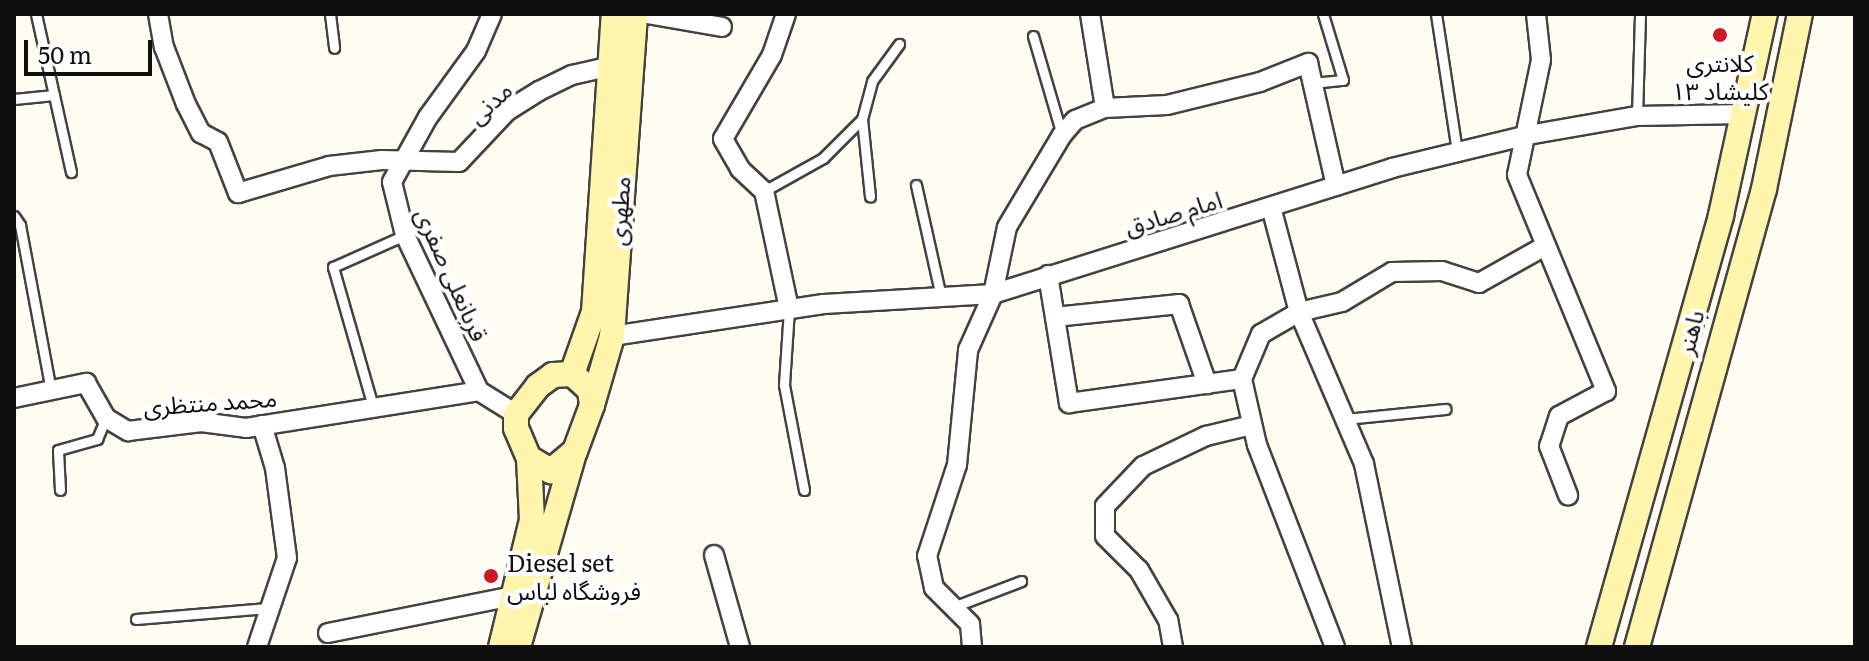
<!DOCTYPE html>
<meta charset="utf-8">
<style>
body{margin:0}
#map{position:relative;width:1869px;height:661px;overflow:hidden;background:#fffcf1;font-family:Literata,"Noto Sans Arabic",serif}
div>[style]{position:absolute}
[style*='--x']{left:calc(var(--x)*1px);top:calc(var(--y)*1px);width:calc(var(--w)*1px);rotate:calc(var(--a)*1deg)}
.roads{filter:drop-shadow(2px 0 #424242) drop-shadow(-2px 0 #424242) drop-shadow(0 2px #424242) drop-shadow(0 -2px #424242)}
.service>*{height:9px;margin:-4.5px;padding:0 4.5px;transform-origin:4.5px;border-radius:4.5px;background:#fff}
.minor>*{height:18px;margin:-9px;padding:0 9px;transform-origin:9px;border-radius:9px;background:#fff}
.secondary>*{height:24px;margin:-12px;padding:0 12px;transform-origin:12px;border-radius:12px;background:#fff5ac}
.dots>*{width:22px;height:22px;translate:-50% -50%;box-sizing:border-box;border:4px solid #fff;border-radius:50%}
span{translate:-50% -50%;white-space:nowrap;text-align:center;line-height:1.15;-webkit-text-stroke:8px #fff;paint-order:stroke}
.poi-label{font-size:24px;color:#0f0f0f}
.left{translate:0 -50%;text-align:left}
.street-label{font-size:24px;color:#0f0f0f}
.frame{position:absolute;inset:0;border:16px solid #0f0f0f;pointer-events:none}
.scale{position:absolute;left:24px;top:40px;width:128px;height:36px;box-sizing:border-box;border:4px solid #0f0f0f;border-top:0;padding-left:10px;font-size:24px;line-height:28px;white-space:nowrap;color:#0f0f0f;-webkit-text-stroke:6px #fff;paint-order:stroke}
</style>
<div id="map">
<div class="roads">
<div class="service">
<i style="--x:36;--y:14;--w:162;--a:77.5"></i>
<i style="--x:330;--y:14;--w:34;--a:83"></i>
<i style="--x:1436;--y:14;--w:140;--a:81.3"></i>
<i style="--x:1033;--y:36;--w:103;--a:73.7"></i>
<i style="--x:1313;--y:83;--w:30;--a:-6"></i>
<i style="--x:1343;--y:80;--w:69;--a:-106.9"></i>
<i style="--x:14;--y:99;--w:40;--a:-5.7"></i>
<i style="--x:1637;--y:116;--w:102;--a:-88.3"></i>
<i style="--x:862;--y:119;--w:78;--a:84.1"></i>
<i style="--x:916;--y:185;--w:115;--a:77.4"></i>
<i style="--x:764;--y:191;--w:68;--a:-29.2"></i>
<i style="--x:823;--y:158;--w:55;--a:-45"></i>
<i style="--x:862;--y:119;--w:39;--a:-75"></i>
<i style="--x:872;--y:81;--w:46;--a:-53.9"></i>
<i style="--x:14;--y:216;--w:11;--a:56"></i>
<i style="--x:20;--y:225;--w:168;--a:79.4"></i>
<i style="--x:789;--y:309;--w:76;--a:93.8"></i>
<i style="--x:784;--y:385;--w:107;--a:79.2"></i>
<i style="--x:374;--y:410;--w:149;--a:-106"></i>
<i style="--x:333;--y:267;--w:79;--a:-24"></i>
<i style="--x:1345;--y:419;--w:101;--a:-5.7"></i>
<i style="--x:60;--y:490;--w:40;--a:-92.9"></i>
<i style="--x:58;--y:450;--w:41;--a:-15.8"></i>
<i style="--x:97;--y:439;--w:23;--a:-67"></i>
<i style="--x:953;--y:607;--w:73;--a:-20.9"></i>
<i style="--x:136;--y:619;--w:132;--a:-4.8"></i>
</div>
<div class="minor">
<i style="--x:158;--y:14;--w:34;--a:80"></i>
<i style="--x:164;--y:47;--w:61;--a:68.9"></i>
<i style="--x:186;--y:104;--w:33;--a:63"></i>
<i style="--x:201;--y:133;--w:19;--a:28"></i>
<i style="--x:218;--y:142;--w:55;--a:68.6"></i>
<i style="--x:238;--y:193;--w:95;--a:-16.5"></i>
<i style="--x:329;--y:166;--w:53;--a:-6.5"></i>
<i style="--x:382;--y:160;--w:77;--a:1.5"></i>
<i style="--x:459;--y:162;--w:70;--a:-46.7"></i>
<i style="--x:507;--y:111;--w:38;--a:-32"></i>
<i style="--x:539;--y:91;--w:37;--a:-26"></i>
<i style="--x:572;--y:75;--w:50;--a:-12.7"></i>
<i style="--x:492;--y:14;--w:40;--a:113.4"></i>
<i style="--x:476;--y:51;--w:82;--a:126"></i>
<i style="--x:428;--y:117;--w:74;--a:119"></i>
<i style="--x:392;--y:182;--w:55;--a:76.2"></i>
<i style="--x:405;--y:235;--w:173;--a:64.6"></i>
<i style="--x:479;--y:391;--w:44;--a:31.9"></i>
<i style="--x:647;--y:14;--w:76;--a:9.8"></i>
<i style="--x:786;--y:14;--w:43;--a:108.9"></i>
<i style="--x:772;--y:55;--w:97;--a:120.3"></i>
<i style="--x:723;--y:139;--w:34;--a:60"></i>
<i style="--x:740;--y:169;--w:33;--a:43"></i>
<i style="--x:764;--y:191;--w:121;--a:78"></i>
<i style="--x:1090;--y:14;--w:95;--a:80.9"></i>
<i style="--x:1536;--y:14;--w:46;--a:83.8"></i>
<i style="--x:1541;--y:60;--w:117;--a:101.8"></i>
<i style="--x:1517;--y:175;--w:234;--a:67.6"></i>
<i style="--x:1606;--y:391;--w:53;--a:152"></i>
<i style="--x:1559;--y:416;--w:32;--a:108"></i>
<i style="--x:1549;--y:446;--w:53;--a:68.8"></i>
<i style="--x:1271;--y:207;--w:109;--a:75.1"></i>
<i style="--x:1299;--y:312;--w:165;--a:66.8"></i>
<i style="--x:1364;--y:464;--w:187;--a:78.3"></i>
<i style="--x:1048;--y:275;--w:130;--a:80.7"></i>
<i style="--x:1069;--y:403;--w:175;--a:-7.9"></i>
<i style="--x:1055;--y:317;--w:125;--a:-6"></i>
<i style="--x:1179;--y:304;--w:85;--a:70.7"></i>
<i style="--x:612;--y:336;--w:214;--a:-8.6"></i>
<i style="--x:824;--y:304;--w:169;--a:-3.4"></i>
<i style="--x:993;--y:294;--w:418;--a:-17.5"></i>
<i style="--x:1392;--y:168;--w:140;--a:-13.6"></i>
<i style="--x:1528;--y:135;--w:111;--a:-9.9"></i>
<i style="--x:1637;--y:116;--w:107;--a:-1.1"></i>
<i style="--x:14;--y:398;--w:74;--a:-11.8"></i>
<i style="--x:86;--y:383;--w:40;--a:60.3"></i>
<i style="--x:106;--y:418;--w:26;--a:31"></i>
<i style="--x:128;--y:431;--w:74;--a:-7"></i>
<i style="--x:201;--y:422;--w:45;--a:7.6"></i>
<i style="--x:246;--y:428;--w:236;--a:-9"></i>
<i style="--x:714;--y:555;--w:96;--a:74.2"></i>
<i style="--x:328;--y:633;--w:190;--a:-11.3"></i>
<i style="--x:257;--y:647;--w:94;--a:-71.4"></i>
<i style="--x:287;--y:558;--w:91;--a:-97.6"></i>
<i style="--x:275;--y:468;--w:45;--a:-106.8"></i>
<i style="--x:972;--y:647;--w:23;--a:-95"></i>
<i style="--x:970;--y:624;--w:51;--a:-135"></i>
<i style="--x:934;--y:588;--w:33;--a:-102"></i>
<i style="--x:927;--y:556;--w:96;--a:-71.8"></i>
<i style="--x:957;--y:465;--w:116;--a:-84.5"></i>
<i style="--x:968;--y:350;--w:61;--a:-65.9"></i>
<i style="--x:993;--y:294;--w:68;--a:-78.2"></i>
<i style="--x:1007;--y:227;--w:107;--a:-59.1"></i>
<i style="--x:1062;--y:135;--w:20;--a:-49"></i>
<i style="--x:1075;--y:120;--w:32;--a:-22"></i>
<i style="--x:1105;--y:108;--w:62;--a:-2.8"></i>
<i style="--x:1167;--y:105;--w:96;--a:-13.9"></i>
<i style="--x:1260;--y:82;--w:52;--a:-21.6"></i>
<i style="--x:1308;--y:63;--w:126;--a:77.2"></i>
<i style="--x:1173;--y:647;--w:27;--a:-100"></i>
<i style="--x:1168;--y:620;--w:58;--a:-120.1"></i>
<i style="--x:1139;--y:570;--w:48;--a:-135"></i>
<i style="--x:1105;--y:536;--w:30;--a:-90"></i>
<i style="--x:1105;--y:506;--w:55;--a:-46.5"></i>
<i style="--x:1143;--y:466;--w:70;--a:-25.5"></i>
<i style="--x:1206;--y:436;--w:47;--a:-13.4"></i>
<i style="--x:1335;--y:647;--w:217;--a:-111.1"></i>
<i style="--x:1257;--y:445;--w:68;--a:-102.8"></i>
<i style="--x:1242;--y:379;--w:49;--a:-67.1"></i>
<i style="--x:1261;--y:334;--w:44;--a:-30.1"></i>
<i style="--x:1299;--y:312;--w:44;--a:-13.1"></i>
<i style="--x:1342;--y:302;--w:58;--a:-31"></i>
<i style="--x:1392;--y:272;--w:50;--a:-1.1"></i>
<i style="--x:1442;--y:271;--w:39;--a:18"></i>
<i style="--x:1479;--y:283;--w:76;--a:-29.3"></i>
</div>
<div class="secondary">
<i style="--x:572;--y:374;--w:66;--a:-70.5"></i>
<i style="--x:594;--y:312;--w:299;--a:-86.2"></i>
<i style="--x:592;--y:405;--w:15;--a:-98"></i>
<i style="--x:590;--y:390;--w:24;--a:-138"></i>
<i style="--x:572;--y:374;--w:19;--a:177"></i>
<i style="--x:553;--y:375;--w:19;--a:144"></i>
<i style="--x:538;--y:386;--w:36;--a:128"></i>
<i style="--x:516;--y:414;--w:14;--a:90"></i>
<i style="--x:516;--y:428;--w:33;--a:67"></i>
<i style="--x:529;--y:458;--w:26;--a:31"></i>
<i style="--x:551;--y:471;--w:31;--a:-40"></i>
<i style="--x:575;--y:451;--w:49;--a:-69.7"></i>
<i style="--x:592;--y:405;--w:72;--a:-73.8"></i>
<i style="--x:612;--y:336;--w:323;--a:-85.9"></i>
<i style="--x:501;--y:647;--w:131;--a:-76.3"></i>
<i style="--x:532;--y:520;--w:62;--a:-92.8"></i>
<i style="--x:518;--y:647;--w:202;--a:-73.9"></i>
<i style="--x:1599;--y:647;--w:449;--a:-74.2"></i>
<i style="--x:1721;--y:215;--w:206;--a:-77.7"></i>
<i style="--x:1637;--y:647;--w:475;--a:-74.5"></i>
<i style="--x:1764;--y:189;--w:179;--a:-78.4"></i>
</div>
</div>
<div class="dots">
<i style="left:1720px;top:35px;background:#cb1b26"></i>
<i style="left:491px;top:576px;background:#cb1b26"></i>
</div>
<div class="poi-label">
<span style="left:1720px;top:76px">کلانتری<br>۱۳ کلیشاد</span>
<span class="left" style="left:507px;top:576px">Diesel set<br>فروشگاه لباس</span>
</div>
<div class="street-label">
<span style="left:489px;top:102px;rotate:-43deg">مدنی</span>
<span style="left:618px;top:211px;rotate:-86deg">مطهری</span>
<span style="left:1173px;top:212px;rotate:-17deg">امام صادق</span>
<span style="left:453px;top:274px;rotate:66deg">قربانعلی صفری</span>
<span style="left:1689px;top:332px;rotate:-75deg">باهنر</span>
<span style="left:210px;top:401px;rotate:-4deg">محمد منتظری</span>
</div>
<div class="frame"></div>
<div class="scale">50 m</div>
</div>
